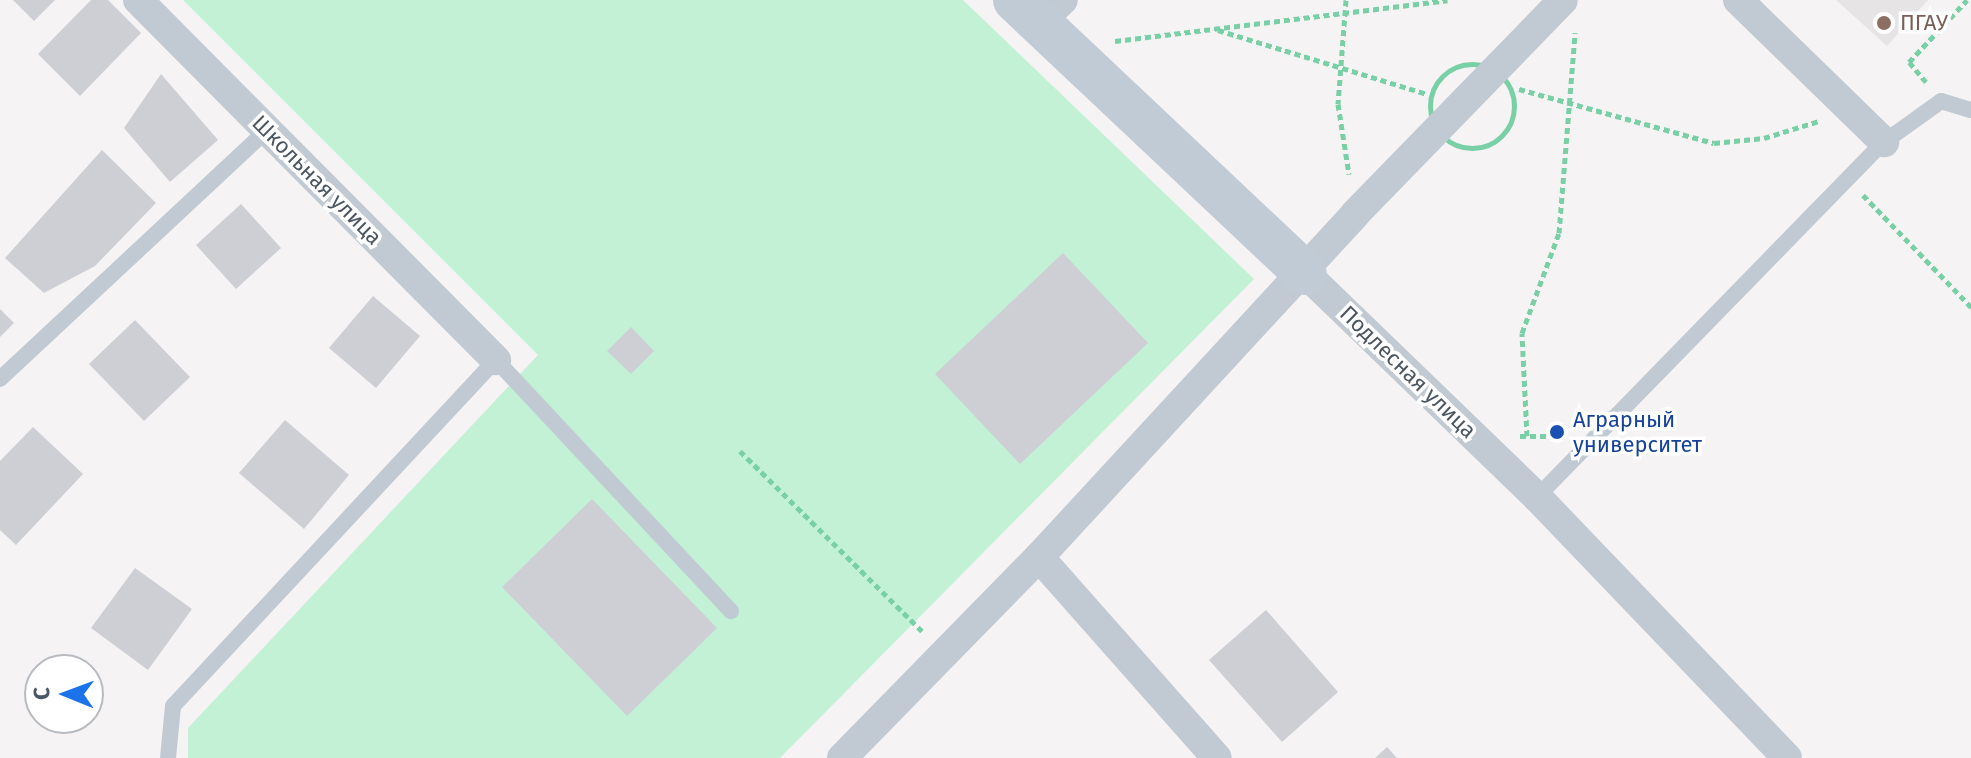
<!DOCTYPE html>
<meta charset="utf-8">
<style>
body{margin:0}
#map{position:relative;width:1971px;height:758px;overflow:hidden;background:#f5f3f3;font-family:"Fira Sans",sans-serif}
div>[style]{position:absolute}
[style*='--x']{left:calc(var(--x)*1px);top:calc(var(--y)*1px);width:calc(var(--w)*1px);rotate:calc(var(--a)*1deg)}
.education>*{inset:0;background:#e6e4e5}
.green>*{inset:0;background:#c3f1d5}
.building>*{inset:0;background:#cdcfd5}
.path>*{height:5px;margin-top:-2.5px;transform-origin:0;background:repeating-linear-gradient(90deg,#7ad0a6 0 6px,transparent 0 10px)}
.path>.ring{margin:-2.5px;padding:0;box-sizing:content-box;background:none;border:5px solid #7ad0a6;border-radius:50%}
.lane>*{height:16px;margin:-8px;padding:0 8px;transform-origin:8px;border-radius:8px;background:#c1cad2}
.street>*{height:30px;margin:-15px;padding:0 15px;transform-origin:15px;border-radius:15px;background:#c1cad2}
.secondary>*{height:44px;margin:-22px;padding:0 22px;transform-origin:22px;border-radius:22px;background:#c1cbd6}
.dots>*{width:22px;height:22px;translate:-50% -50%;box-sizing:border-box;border:4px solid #fff;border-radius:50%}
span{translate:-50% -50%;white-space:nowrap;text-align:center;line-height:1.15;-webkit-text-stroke:7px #fff;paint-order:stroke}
.education-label{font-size:22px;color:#785e54}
.left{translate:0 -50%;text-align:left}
.street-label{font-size:22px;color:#4a5661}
.transit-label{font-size:22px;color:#164399}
.north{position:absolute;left:24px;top:654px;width:80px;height:80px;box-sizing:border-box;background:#fff;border:2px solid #b7bbc0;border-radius:50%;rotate:271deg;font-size:22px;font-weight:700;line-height:32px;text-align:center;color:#4a5661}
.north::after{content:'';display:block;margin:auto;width:28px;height:36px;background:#1a73e8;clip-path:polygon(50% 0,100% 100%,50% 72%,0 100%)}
</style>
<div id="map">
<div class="education">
<i style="clip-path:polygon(1836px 0,1928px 0,1887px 46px)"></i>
</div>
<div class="green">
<i style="clip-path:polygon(183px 0,963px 0,1254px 279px,780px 758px,188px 758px,188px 728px,538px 355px)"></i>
</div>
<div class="building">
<i style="clip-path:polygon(13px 0,55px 0,34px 21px)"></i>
<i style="clip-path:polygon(91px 0,108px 0,141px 33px,80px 96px,38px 54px)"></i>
<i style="clip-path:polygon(161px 74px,218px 140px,170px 182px,124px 128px)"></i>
<i style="clip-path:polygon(102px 150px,156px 203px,95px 266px,44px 293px,5px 258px)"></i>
<i style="clip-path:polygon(241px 204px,281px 248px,236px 289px,196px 245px)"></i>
<i style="clip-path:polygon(1063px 253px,1148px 343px,1020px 464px,935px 374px)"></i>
<i style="clip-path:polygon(373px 296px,420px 336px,376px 388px,329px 348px)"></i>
<i style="clip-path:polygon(0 309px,14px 323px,0 337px)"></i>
<i style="clip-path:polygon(135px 320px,190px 377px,144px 421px,89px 364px)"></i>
<i style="clip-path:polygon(631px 327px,654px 351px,631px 374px,607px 351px)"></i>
<i style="clip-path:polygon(285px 420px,349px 475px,304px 529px,239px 473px)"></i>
<i style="clip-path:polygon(33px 427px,83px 474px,16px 545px,0 530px,0 461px)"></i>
<i style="clip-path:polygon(592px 499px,717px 628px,627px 716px,502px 587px)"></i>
<i style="clip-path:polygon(135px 568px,192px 609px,148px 670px,91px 628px)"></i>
<i style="clip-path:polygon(1266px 610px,1338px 692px,1282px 742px,1209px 660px)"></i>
<i style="clip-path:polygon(1387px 747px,1397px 758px,1375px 758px)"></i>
</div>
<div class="path">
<i style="--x:1346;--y:0;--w:104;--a:94.4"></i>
<i style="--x:1338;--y:104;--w:71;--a:81.1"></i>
<i style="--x:1218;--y:30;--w:219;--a:17"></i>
<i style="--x:1115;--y:41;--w:335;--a:-7"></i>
<i class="ring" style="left:1430px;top:64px;width:79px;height:79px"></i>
<i style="--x:1926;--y:82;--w:26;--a:-130"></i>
<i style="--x:1909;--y:62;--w:85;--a:-46.9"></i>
<i style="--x:1519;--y:89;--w:202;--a:15.5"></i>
<i style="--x:1714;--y:143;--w:50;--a:-5.7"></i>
<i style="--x:1764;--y:138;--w:58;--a:-17.2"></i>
<i style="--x:1863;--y:195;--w:156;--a:46"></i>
<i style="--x:1520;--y:436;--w:42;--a:0"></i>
<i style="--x:1527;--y:436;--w:103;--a:-92.8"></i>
<i style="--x:1522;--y:333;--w:107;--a:-69.7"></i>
<i style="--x:1559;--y:233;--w:201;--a:-85.4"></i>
<i style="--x:740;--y:451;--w:257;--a:44.7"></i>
</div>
<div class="lane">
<i style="--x:0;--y:379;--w:365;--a:-43"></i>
<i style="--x:1537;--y:497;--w:496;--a:-45.7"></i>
<i style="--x:1884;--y:142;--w:70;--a:-35.7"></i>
<i style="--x:1941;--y:101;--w:31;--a:17"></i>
<i style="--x:168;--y:758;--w:52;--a:-84.5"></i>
<i style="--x:173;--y:706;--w:473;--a:-47"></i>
<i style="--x:496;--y:360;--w:344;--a:46.9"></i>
</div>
<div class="street">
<i style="--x:138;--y:0;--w:508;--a:45.16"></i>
<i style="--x:1738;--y:0;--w:204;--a:44.2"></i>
<i style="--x:1039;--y:23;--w:33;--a:-44"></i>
<i style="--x:1305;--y:273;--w:322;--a:44"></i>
<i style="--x:1537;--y:497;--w:361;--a:46.2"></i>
<i style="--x:1039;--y:557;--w:268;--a:48.5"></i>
<i style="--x:842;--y:758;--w:281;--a:-45.6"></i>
<i style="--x:1039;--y:557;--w:466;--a:-47.3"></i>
<i style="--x:1355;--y:214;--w:298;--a:-45.8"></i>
</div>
<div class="secondary">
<i style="--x:1015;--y:0;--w:398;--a:43.3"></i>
</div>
<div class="dots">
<i style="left:1884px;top:23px;background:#8d6e63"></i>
<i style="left:1557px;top:432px;background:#1a4fb4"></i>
</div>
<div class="education-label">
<span class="left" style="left:1900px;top:23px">ПГАУ</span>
</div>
<div class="street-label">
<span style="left:317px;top:180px;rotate:45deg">Школьная улица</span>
<span style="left:1408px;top:372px;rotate:44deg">Подлесная улица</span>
</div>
<div class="transit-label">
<span class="left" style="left:1573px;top:432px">Аграрный<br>университет</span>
</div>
<div class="north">С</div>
</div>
